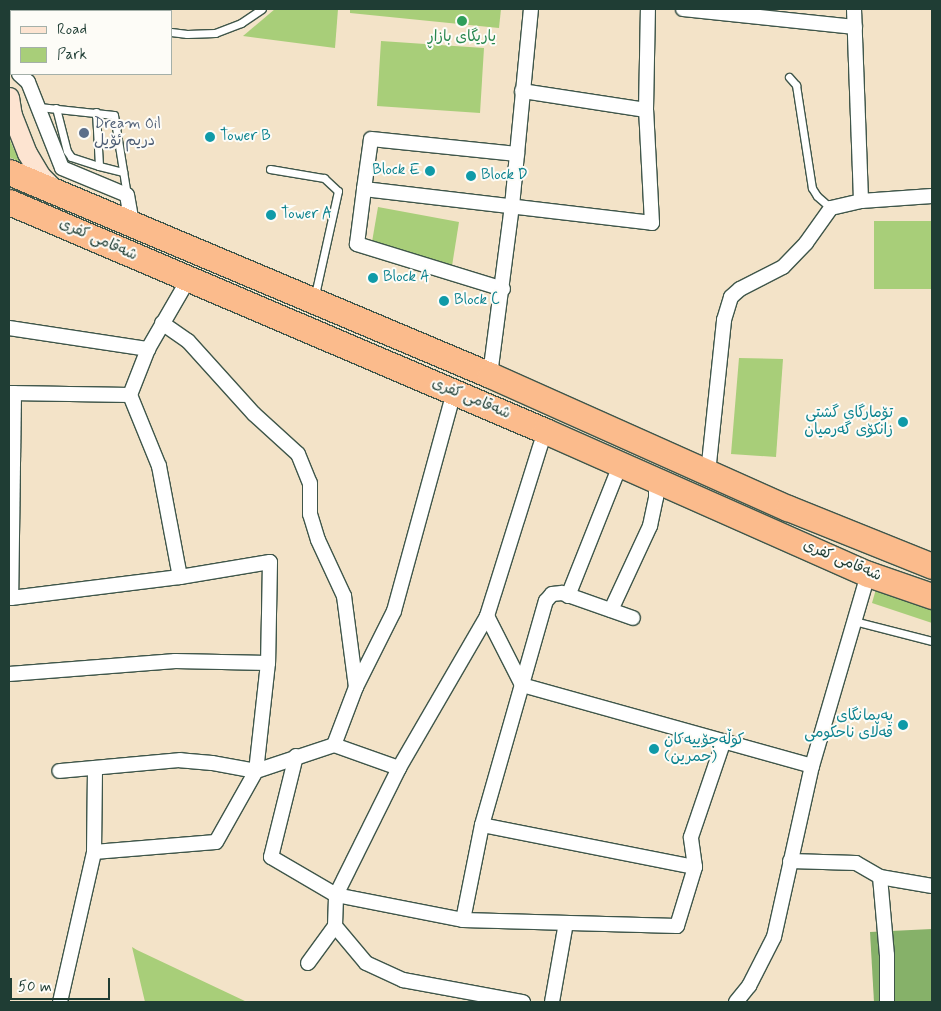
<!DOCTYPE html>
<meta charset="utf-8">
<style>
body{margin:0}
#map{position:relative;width:941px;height:1011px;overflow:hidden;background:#f3e3c8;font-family:Mynerve,"Playpen Sans Arabic",sans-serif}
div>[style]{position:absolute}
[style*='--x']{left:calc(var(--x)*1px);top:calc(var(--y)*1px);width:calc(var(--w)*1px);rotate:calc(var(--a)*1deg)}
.green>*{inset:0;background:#a8ce79}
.forest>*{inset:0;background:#86b169}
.roads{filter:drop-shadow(1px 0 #3f564a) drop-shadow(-1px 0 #3f564a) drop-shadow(0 1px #3f564a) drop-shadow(0 -1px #3f564a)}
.lane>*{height:7px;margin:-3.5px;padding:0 3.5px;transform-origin:3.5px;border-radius:3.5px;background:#fff}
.street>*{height:14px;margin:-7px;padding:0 7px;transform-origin:7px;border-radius:7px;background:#fff}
.secondary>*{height:19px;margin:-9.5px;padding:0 9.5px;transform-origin:9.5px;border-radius:9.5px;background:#fde4d1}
.highway>*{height:25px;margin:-12.5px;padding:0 12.5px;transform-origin:12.5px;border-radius:12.5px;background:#fbbb8c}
.dots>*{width:14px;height:14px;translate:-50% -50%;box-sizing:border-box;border:2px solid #fdfcf7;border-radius:50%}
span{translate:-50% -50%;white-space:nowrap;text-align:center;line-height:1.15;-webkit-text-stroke:4px #fdfcf7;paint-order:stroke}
.leisure-label{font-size:15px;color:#27864d}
.service-label{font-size:15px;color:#4e5e75}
.left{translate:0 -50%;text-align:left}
.culture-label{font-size:15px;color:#0d838f}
.right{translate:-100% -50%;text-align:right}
.street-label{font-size:15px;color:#1f3d34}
.frame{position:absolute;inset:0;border:10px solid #1f3d34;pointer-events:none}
.legend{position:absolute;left:10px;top:10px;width:162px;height:65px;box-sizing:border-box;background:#fdfcf7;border:1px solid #a4b0a9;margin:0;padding:6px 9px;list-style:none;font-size:15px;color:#1f3d34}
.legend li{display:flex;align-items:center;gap:10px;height:25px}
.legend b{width:25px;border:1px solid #a4b0a9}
.scale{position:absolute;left:10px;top:978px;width:100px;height:22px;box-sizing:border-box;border:2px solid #1f3d34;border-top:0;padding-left:6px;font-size:15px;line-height:18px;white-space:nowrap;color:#1f3d34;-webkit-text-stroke:4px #fdfcf7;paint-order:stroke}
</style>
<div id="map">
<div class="green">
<i style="clip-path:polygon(275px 9px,338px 9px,335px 48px,243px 36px)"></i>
<i style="clip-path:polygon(350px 9px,501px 9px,499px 28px,350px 13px)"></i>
<i style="clip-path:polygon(381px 41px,484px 48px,480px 113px,377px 106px)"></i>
<i style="clip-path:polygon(9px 137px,12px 145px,20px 162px,9px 157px)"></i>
<i style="clip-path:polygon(378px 207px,459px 222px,452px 266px,372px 242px)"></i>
<i style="clip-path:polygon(874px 221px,932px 221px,932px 289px,874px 289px)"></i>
<i style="clip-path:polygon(739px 358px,783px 359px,776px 457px,731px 454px)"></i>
<i style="clip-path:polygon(876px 589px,932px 610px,932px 623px,872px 603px)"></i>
<i style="clip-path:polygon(132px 947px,137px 950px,247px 1002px,145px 1002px)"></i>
</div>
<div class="forest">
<i style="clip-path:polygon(932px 929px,932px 1002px,874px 1002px,870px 932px)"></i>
</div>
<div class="roads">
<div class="lane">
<i style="--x:130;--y:9;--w:3;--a:45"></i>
<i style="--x:171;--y:32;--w:16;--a:7"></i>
<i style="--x:187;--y:34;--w:28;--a:-2"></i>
<i style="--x:215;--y:33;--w:28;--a:-21"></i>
<i style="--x:241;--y:23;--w:25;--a:-34"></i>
<i style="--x:789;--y:77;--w:11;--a:49"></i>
<i style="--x:796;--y:85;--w:104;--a:81.2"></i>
<i style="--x:812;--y:188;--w:9;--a:58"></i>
<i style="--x:817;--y:196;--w:18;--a:41"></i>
<i style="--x:39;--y:107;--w:75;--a:6.1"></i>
<i style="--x:114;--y:115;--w:81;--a:80.8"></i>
<i style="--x:56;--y:108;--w:44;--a:75.7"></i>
<i style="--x:67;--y:151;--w:7;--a:56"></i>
<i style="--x:71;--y:157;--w:29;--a:18"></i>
<i style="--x:96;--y:112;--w:54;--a:86.8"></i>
<i style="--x:99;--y:166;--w:25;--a:14"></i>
<i style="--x:270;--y:169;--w:55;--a:9.5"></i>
<i style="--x:324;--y:178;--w:19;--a:43"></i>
<i style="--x:338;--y:191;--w:107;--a:102.5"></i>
<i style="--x:854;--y:621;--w:81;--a:14.4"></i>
</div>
<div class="street">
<i style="--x:683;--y:9;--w:173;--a:6"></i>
<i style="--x:854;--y:9;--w:192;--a:87.9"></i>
<i style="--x:19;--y:74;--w:12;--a:42"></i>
<i style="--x:28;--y:82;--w:92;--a:68.4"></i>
<i style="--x:62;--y:168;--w:70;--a:22.6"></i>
<i style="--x:127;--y:195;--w:28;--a:80"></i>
<i style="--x:522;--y:91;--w:125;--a:8.7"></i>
<i style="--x:364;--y:189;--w:50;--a:-82"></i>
<i style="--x:371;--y:139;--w:147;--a:5.9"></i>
<i style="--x:503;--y:289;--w:153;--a:-162.9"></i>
<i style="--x:357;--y:244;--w:55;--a:-82.7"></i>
<i style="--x:364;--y:189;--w:290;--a:6.7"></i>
<i style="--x:652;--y:223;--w:113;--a:-93"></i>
<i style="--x:646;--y:110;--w:101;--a:-88.9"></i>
<i style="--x:162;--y:323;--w:32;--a:35"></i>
<i style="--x:188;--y:341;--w:98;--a:47.9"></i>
<i style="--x:254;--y:414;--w:59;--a:42.3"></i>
<i style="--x:298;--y:454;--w:31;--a:68"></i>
<i style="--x:310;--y:483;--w:31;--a:90"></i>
<i style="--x:310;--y:514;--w:27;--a:73"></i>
<i style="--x:318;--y:540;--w:62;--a:65.1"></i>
<i style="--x:344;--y:596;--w:92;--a:82.5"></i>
<i style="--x:9;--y:328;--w:141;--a:8.6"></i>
<i style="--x:490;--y:375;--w:170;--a:-82.6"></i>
<i style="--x:512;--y:206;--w:198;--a:-84.5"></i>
<i style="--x:9;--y:393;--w:121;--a:0.9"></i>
<i style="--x:130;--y:395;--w:49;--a:-68.6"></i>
<i style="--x:148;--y:349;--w:80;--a:-59.9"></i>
<i style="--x:14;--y:393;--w:205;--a:90.8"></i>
<i style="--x:11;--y:598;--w:170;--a:-7.1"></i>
<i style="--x:180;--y:577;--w:91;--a:-9.5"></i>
<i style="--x:270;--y:562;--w:101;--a:91.1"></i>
<i style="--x:268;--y:663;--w:109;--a:96.3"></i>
<i style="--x:256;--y:771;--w:45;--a:-169.7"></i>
<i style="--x:212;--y:763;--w:32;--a:-175"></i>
<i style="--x:180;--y:760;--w:121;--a:174.8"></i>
<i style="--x:130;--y:395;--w:77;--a:67.8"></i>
<i style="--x:159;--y:466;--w:113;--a:79.3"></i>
<i style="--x:708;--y:473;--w:154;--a:-84"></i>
<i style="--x:724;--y:320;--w:24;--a:-73"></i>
<i style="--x:731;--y:297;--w:12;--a:-42"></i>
<i style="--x:740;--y:289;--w:48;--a:-27.1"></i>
<i style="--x:783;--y:267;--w:33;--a:-46"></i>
<i style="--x:806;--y:243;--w:43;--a:-54.5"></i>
<i style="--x:831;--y:208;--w:31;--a:-13"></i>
<i style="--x:861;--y:201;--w:71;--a:-4"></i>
<i style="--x:568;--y:596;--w:141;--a:-68.3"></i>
<i style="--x:611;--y:610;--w:93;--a:-65.1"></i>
<i style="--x:650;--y:526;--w:30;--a:-78"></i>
<i style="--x:656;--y:497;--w:16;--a:-90"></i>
<i style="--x:487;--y:616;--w:77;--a:63.1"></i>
<i style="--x:522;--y:685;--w:301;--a:15.6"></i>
<i style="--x:9;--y:674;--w:167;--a:-4.5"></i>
<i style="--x:175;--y:661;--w:93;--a:1.2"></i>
<i style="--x:334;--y:745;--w:62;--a:-69.2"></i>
<i style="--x:356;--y:687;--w:85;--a:-63.4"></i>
<i style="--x:394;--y:611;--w:227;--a:-74.7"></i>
<i style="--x:296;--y:756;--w:104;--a:103.9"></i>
<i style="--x:271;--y:857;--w:75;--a:30.3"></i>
<i style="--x:336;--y:895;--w:129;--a:11.1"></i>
<i style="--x:463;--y:920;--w:214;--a:1.6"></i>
<i style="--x:677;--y:926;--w:62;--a:-73"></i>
<i style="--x:695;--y:867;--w:30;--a:-98"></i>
<i style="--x:691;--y:837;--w:99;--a:-71.2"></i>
<i style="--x:482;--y:825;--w:217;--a:11.2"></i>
<i style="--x:94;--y:852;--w:122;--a:-4.7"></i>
<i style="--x:216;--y:842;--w:81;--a:-60.6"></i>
<i style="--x:256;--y:771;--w:82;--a:-18.4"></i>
<i style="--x:334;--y:745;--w:69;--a:19.5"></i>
<i style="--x:790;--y:861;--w:66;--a:1.7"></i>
<i style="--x:856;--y:863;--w:28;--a:30"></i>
<i style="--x:880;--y:877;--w:53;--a:9.8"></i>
<i style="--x:880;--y:877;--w:78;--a:84.9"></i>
<i style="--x:887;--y:955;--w:47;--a:90"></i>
<i style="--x:463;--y:920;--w:97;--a:-78.7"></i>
<i style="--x:482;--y:825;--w:233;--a:-74.1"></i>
<i style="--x:546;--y:601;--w:9;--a:-49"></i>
<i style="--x:552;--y:594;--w:10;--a:-6"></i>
<i style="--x:562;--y:593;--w:75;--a:19.4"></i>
<i style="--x:335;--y:926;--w:48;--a:50"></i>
<i style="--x:366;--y:963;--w:41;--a:24.7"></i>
<i style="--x:403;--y:980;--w:122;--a:10.4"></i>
<i style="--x:308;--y:963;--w:46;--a:-53.9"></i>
<i style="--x:335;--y:926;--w:31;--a:-88"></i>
<i style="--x:336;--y:895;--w:142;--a:-63.6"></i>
<i style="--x:399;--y:768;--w:176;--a:-59.9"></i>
<i style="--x:487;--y:616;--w:194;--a:-72.6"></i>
<i style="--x:60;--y:1002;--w:154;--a:-77.2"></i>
<i style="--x:94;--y:852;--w:84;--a:-89.3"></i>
<i style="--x:552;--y:1002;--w:80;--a:-80"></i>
<i style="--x:736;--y:1002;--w:21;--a:-51"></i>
<i style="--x:749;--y:986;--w:55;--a:-63"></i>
<i style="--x:774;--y:937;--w:175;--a:-77.5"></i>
<i style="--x:812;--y:766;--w:200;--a:-73.7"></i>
</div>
<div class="secondary">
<i style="--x:14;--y:11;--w:2;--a:-90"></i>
<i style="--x:9;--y:62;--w:27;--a:-86"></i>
<i style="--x:9;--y:97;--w:18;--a:81"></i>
<i style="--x:12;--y:115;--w:41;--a:68.5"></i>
<i style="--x:27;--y:153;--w:26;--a:59"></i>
<i style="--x:40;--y:175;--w:20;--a:45"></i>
</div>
<div class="highway">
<i style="--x:9;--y:172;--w:522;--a:22.88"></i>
<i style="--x:490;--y:375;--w:326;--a:24.1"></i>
<i style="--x:788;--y:508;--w:155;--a:21.9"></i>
<i style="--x:9;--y:202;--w:583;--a:23.13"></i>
<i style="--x:545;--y:431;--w:353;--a:23.9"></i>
<i style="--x:868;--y:574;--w:68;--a:19"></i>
</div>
</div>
<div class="dots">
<i style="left:462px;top:21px;background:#2e9e5b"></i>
<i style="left:84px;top:133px;background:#5c6f8a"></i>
<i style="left:210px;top:137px;background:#0f9aa8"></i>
<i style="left:430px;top:171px;background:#0f9aa8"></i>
<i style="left:471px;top:176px;background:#0f9aa8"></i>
<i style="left:271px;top:215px;background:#0f9aa8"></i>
<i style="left:373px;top:278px;background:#0f9aa8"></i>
<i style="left:444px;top:301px;background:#0f9aa8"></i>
<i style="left:903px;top:422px;background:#0f9aa8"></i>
<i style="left:903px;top:725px;background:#0f9aa8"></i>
<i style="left:654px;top:749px;background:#0f9aa8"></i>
</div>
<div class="leisure-label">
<span style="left:462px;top:38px">یاریگای بازاڕ</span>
</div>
<div class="service-label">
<span class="left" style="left:94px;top:133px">Dream Oil<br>دریم ئۆیل</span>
</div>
<div class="culture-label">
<span class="left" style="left:220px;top:137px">Tower B</span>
<span class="right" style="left:420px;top:171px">Block E</span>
<span class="left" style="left:481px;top:176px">Block D</span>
<span class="left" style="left:281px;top:215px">Tower A</span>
<span class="left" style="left:383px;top:278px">Block A</span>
<span class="left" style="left:454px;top:301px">Block C</span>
<span class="right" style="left:893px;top:422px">تۆمارگای گشتی<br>زانکۆی گەرمیان</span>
<span class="right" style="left:893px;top:725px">پەیمانگای<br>قەڵای ناحکومی</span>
<span class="left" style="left:664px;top:749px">کوڵەجۆییەکان<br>(حمرین)</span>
</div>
<div class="street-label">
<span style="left:98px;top:240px;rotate:24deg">شەقامی کفری</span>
<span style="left:471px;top:399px;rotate:23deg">شەقامی کفری</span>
<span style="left:842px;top:561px;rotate:23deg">شەقامی کفری</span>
</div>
<div class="frame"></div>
<ul class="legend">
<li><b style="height:6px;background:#fde4d1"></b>Road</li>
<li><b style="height:14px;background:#a8ce79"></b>Park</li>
</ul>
<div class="scale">50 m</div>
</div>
